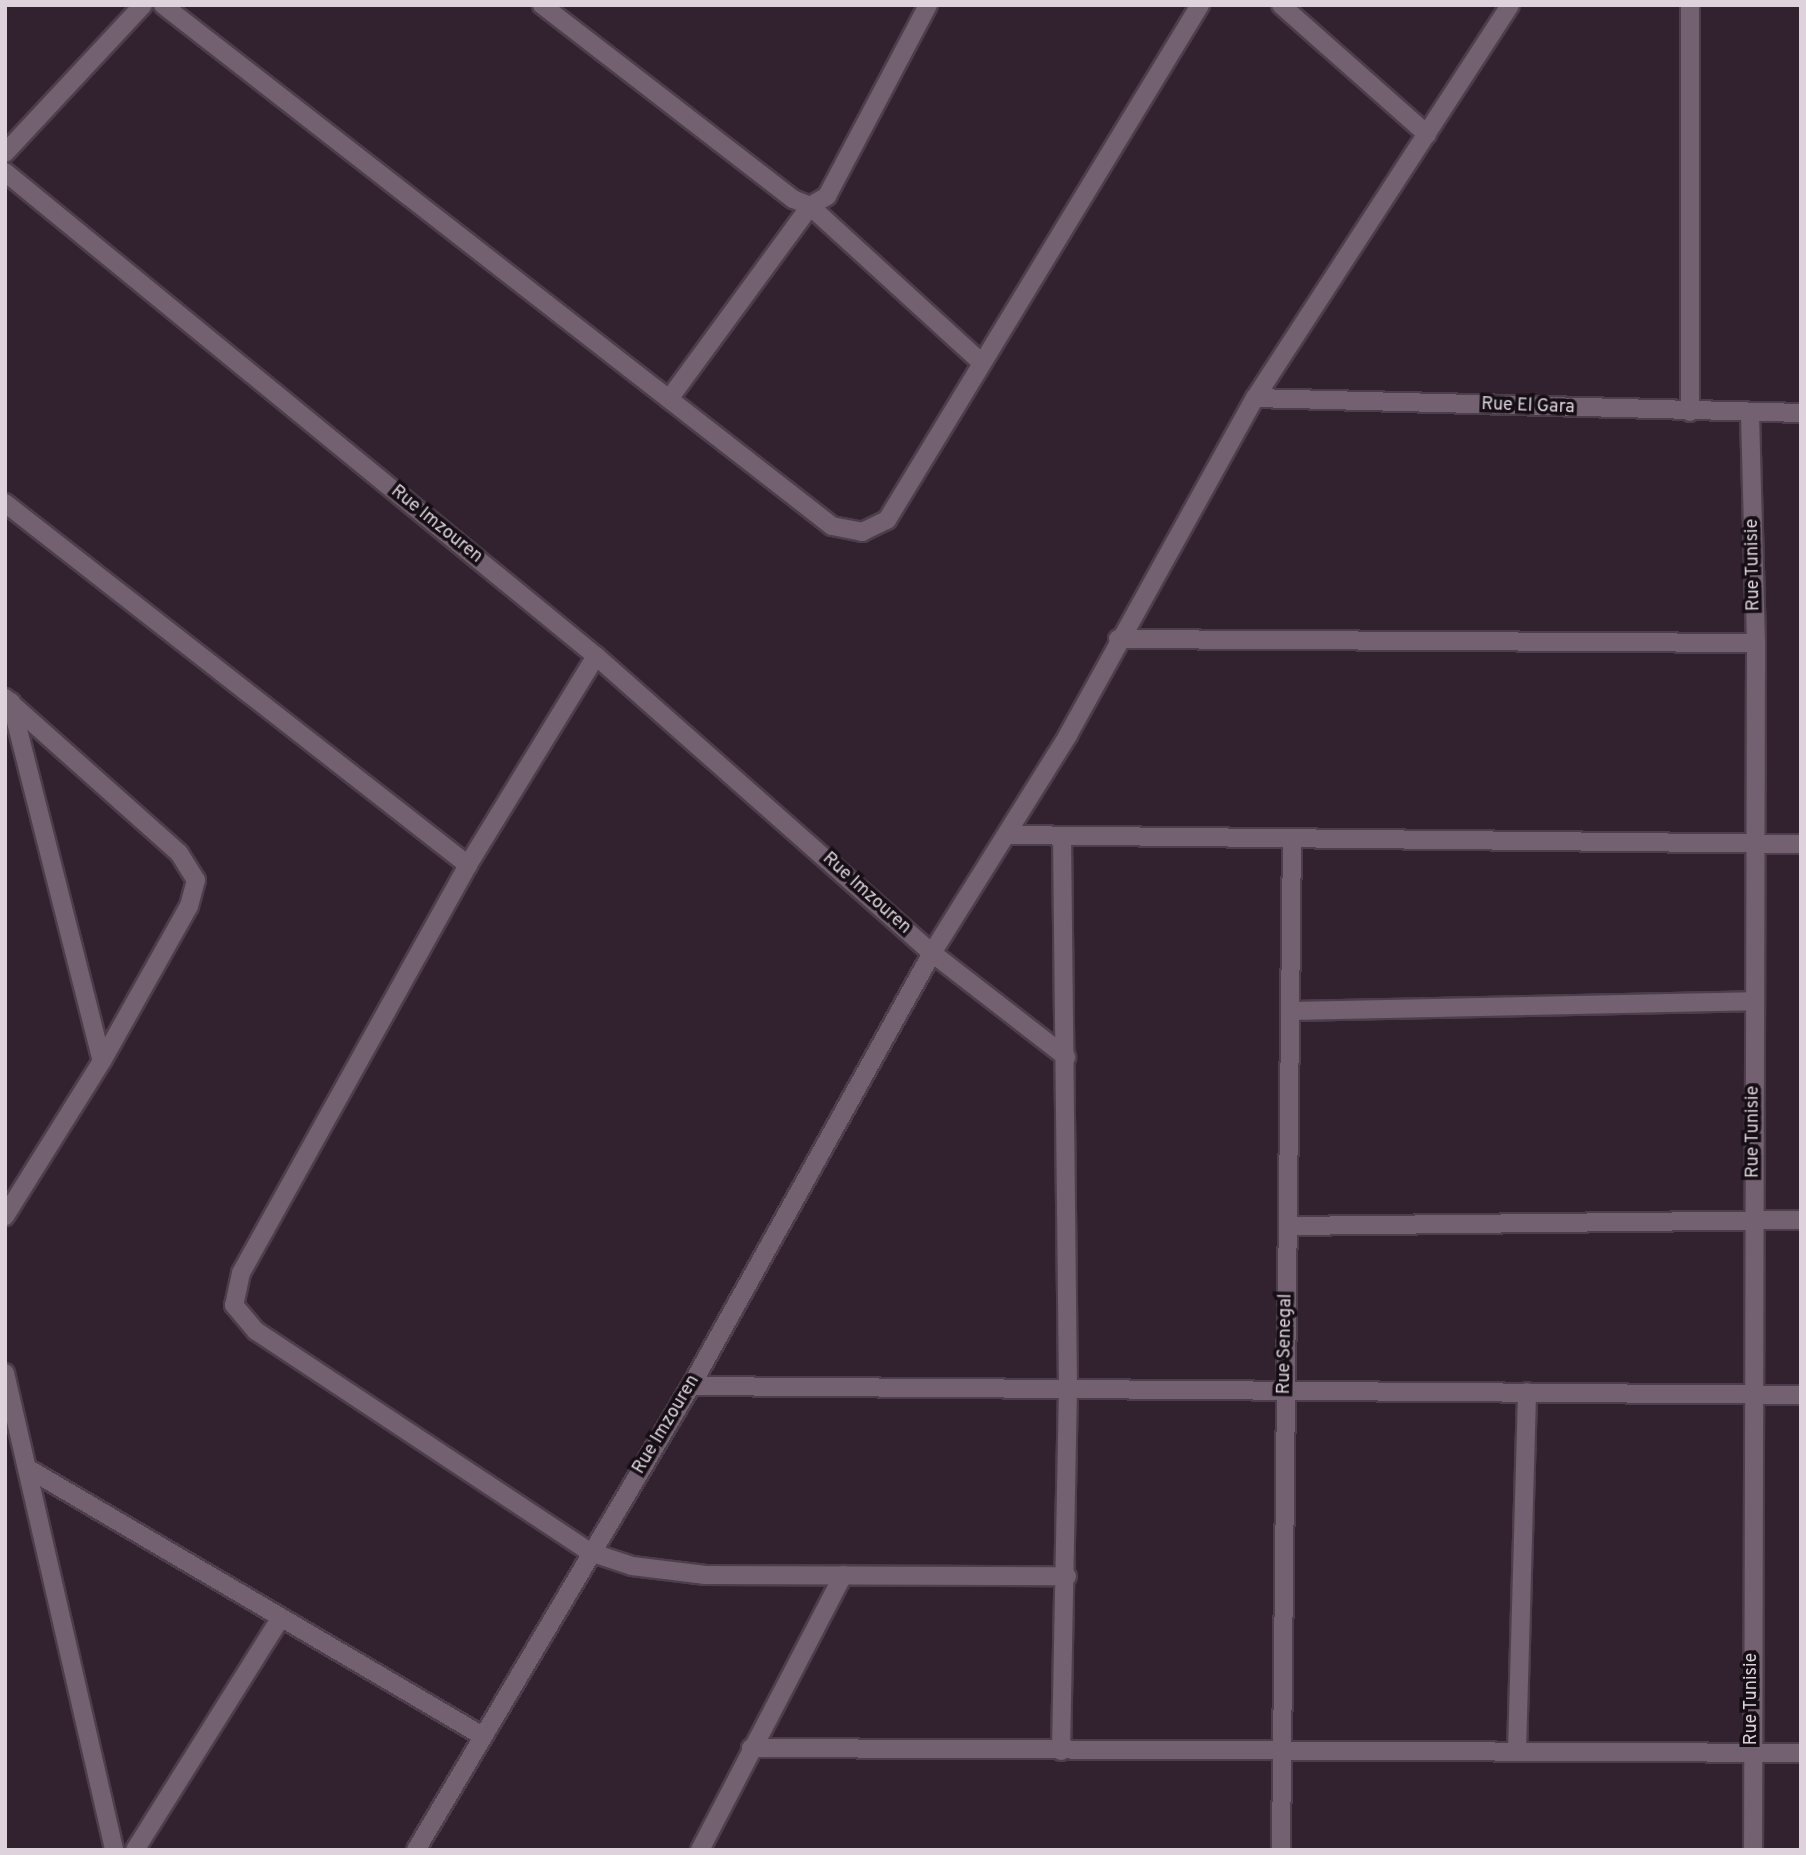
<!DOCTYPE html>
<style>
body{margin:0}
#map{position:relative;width:1806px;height:1855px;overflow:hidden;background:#32212f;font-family:Overpass,sans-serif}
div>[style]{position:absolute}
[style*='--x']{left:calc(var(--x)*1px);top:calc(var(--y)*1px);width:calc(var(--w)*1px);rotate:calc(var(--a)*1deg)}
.roads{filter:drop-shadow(2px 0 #4c3e4a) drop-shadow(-2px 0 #4c3e4a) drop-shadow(0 2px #4c3e4a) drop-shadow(0 -2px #4c3e4a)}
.minor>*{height:18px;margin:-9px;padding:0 9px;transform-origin:9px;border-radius:9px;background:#736070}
span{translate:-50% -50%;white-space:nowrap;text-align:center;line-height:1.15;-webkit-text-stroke:7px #150e14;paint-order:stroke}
.street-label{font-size:18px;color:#ded3dc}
.frame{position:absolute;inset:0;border:7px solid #ded3dc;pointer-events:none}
</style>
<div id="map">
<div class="roads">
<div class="minor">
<i style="--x:163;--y:5;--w:848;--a:37.91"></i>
<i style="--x:832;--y:526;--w:31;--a:11"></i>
<i style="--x:862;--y:532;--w:28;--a:-26"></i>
<i style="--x:887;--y:520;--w:603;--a:-58.71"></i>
<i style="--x:542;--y:5;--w:317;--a:37.7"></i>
<i style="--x:793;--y:199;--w:18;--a:22"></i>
<i style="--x:810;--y:206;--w:233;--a:42.4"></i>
<i style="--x:1281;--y:5;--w:195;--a:41.5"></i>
<i style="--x:5;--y:153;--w:202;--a:-47"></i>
<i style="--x:5;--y:172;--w:764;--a:39.32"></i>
<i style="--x:596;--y:656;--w:448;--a:41.5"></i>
<i style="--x:932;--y:953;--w:170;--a:37.8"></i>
<i style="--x:1255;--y:398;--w:546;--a:1.57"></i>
<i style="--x:669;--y:399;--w:239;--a:-53.8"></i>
<i style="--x:810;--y:206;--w:20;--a:-30"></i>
<i style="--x:827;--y:196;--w:216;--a:-62.1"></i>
<i style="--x:1690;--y:412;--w:407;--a:-90"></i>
<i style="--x:1750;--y:414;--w:229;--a:88.5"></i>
<i style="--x:1756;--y:643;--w:1207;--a:90.14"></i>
<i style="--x:5;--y:503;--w:588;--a:38.02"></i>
<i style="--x:1118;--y:639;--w:638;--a:0.36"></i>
<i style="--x:596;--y:656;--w:245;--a:121.5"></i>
<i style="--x:468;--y:865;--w:467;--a:119.1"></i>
<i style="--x:241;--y:1273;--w:33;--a:102"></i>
<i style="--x:234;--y:1305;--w:34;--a:50"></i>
<i style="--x:256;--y:1331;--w:400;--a:33.5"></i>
<i style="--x:590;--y:1552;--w:44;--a:18.4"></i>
<i style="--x:632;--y:1566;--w:74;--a:7"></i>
<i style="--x:705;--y:1575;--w:362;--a:0.2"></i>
<i style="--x:5;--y:698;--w:233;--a:41.7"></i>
<i style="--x:179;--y:853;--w:32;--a:58"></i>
<i style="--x:196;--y:880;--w:27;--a:105"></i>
<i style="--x:189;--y:906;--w:178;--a:119.3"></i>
<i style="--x:102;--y:1061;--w:183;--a:122"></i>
<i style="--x:11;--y:702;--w:370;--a:75.8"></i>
<i style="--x:1007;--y:835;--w:794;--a:0.65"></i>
<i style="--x:1290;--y:1011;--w:465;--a:-1.2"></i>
<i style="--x:1288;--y:1226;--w:513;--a:-0.67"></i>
<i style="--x:5;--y:1373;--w:489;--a:77.1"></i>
<i style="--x:691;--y:1386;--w:1110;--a:0.46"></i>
<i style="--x:27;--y:1468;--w:527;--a:30.46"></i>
<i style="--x:751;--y:1748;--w:1050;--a:0.27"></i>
<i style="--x:1061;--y:1751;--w:361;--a:-88.9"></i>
<i style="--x:1068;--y:1390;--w:551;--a:-90.62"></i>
<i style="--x:1517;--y:1752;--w:360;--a:-88.4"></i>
<i style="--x:135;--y:1850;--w:273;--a:-57.9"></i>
<i style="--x:416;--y:1850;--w:539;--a:-59.35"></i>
<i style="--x:691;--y:1386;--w:496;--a:-60.9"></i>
<i style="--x:932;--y:953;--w:257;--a:-58"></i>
<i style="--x:1068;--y:735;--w:385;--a:-61"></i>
<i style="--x:1255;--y:398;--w:468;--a:-57"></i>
<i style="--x:700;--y:1850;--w:310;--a:-62.5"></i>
<i style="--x:1281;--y:1850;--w:1011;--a:-89.38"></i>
</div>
</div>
<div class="street-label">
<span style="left:1528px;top:407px;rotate:2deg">Rue El Gara</span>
<span style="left:436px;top:525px;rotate:39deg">Rue Imzouren</span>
<span style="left:1754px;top:565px;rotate:-91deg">Rue Tunisie</span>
<span style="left:866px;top:894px;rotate:42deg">Rue Imzouren</span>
<span style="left:1754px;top:1132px;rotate:-90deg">Rue Tunisie</span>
<span style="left:1286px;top:1344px;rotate:-89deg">Rue Senegal</span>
<span style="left:667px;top:1425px;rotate:-59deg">Rue Imzouren</span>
<span style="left:1752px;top:1699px;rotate:-90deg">Rue Tunisie</span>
</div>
<div class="frame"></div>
</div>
